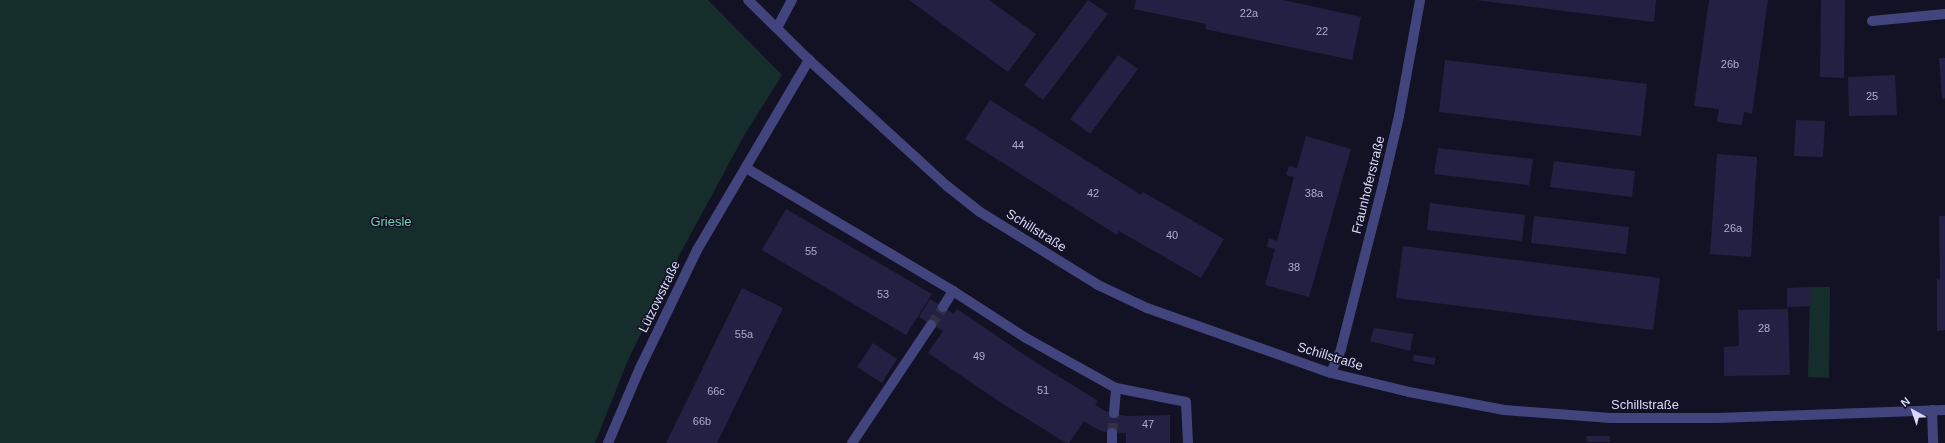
<!DOCTYPE html>
<meta charset="utf-8">
<style>
body{margin:0}
#map{position:relative;width:1945px;height:443px;overflow:hidden;background:#131224;font-family:Helvetica,sans-serif}
div>[style]{position:absolute}
[style*='--x']{left:calc(var(--x)*1px);top:calc(var(--y)*1px);width:calc(var(--w)*1px);rotate:calc(var(--a)*1deg)}
.green>*{inset:0;background:#152d2b}
.building>*{inset:0;background:#242043}
.minor-tunnel>*{height:10px;margin-top:-5px;transform-origin:0;background:repeating-linear-gradient(90deg,#313044 0 10px,transparent 0 15px)}
.minor>*{height:10px;margin:-5px;padding:0 5px;transform-origin:5px;border-radius:5px;background:#42447e}
span{translate:-50% -50%;white-space:nowrap;text-align:center;line-height:1.15;-webkit-text-stroke:3px #131224;paint-order:stroke}
.number-label{font-size:11px;color:#acabcd}
.number-label span{-webkit-text-stroke-width:0}
.street-label{font-size:13px;color:#dad9fb}
.park-label{font-size:13px;color:#6dd3b1}
.north{position:absolute;left:1893px;top:391px;width:40px;height:40px;-webkit-text-stroke:3px #131224;paint-order:stroke;rotate:320deg;font-size:11px;font-weight:700;line-height:16px;text-align:center;color:#dad9fb}
.north::after{content:'';display:block;margin:auto;width:14px;height:18px;background:#dad9fb;clip-path:polygon(50% 0,100% 100%,50% 72%,0 100%)}
</style>
<div id="map">
<div class="green">
<i style="clip-path:polygon(0 0,708px 0,782px 75px,745px 134px,681px 252px,628px 360px,595px 443px,0 443px)"></i>
<i style="clip-path:polygon(1810px 287px,1830px 287px,1829px 378px,1808px 377px)"></i>
</div>
<div class="building">
<i style="clip-path:polygon(909px 0,989px 0,1036px 34px,1008px 72px)"></i>
<i style="clip-path:polygon(1088px 0,1108px 14px,1043px 100px,1024px 85px)"></i>
<i style="clip-path:polygon(1136px 0,1283px 0,1361px 17px,1352px 60px,1205px 29px,1206px 24px,1134px 9px)"></i>
<i style="clip-path:polygon(1476px 0,1656px 0,1654px 22px)"></i>
<i style="clip-path:polygon(1709px 0,1768px 0,1752px 114px,1744px 112px,1742px 125px,1717px 122px,1719px 109px,1694px 106px)"></i>
<i style="clip-path:polygon(1821px 0,1845px 0,1844px 78px,1820px 77px)"></i>
<i style="clip-path:polygon(1118px 55px,1138px 69px,1090px 134px,1070px 119px)"></i>
<i style="clip-path:polygon(1939px 58px,1945px 58px,1945px 98px,1942px 99px)"></i>
<i style="clip-path:polygon(1445px 60px,1647px 84px,1641px 136px,1439px 112px)"></i>
<i style="clip-path:polygon(1895px 75px,1897px 115px,1849px 116px,1848px 77px)"></i>
<i style="clip-path:polygon(990px 100px,1141px 195px,1143px 192px,1224px 239px,1201px 278px,1119px 231px,1117px 235px,965px 139px)"></i>
<i style="clip-path:polygon(1796px 120px,1825px 121px,1823px 157px,1794px 156px)"></i>
<i style="clip-path:polygon(1306px 136px,1351px 149px,1309px 297px,1265px 285px,1275px 249px,1267px 247px,1269px 238px,1277px 241px,1294px 177px,1286px 175px,1289px 166px,1297px 168px)"></i>
<i style="clip-path:polygon(1438px 148px,1533px 159px,1529px 185px,1434px 174px)"></i>
<i style="clip-path:polygon(1717px 154px,1757px 157px,1751px 257px,1710px 254px)"></i>
<i style="clip-path:polygon(1554px 161px,1635px 171px,1632px 197px,1550px 187px)"></i>
<i style="clip-path:polygon(1430px 203px,1525px 215px,1522px 241px,1427px 230px)"></i>
<i style="clip-path:polygon(786px 209px,932px 294px,906px 335px,762px 250px)"></i>
<i style="clip-path:polygon(1534px 216px,1629px 227px,1626px 254px,1531px 243px)"></i>
<i style="clip-path:polygon(1939px 216px,1945px 216px,1945px 330px,1937px 331px,1937px 279px,1940px 280px)"></i>
<i style="clip-path:polygon(1403px 246px,1660px 278px,1653px 330px,1396px 298px)"></i>
<i style="clip-path:polygon(1810px 287px,1811px 306px,1787px 307px,1787px 288px)"></i>
<i style="clip-path:polygon(742px 288px,783px 308px,717px 443px,666px 443px)"></i>
<i style="clip-path:polygon(930px 299px,954px 314px,957px 309px,1029px 358px,1098px 401px,1095px 405px,1105px 411px,1126px 416px,1170px 415px,1170px 443px,1126px 443px,1126px 433px,1104px 432px,1093px 427px,1084px 421px,1069px 443px,1066px 443px,1000px 402px,928px 353px,943px 331px,919px 317px)"></i>
<i style="clip-path:polygon(1788px 309px,1790px 375px,1724px 376px,1724px 347px,1739px 346px,1738px 310px)"></i>
<i style="clip-path:polygon(1374px 328px,1413px 334px,1410px 351px,1370px 341px)"></i>
<i style="clip-path:polygon(873px 343px,897px 359px,882px 383px,857px 367px)"></i>
<i style="clip-path:polygon(1414px 355px,1436px 358px,1434px 365px,1413px 361px)"></i>
<i style="clip-path:polygon(1586px 436px,1610px 436px,1610px 442px,1587px 442px)"></i>
</div>
<div class="minor-tunnel">
<i style="--x:931;--y:325;--w:22;--a:-56"></i>
<i style="--x:1112;--y:433;--w:20;--a:-84"></i>
</div>
<div class="minor">
<i style="--x:748;--y:0;--w:86;--a:44.5"></i>
<i style="--x:809;--y:60;--w:187;--a:42.4"></i>
<i style="--x:947;--y:186;--w:42;--a:38.2"></i>
<i style="--x:980;--y:212;--w:139;--a:31.7"></i>
<i style="--x:1098;--y:285;--w:54;--a:25.1"></i>
<i style="--x:1147;--y:308;--w:195;--a:19.5"></i>
<i style="--x:1331;--y:373;--w:80;--a:13.7"></i>
<i style="--x:1409;--y:392;--w:97;--a:10.7"></i>
<i style="--x:1504;--y:410;--w:107;--a:4.3"></i>
<i style="--x:1611;--y:418;--w:107;--a:0"></i>
<i style="--x:1718;--y:418;--w:227;--a:-2"></i>
<i style="--x:1872;--y:21;--w:73;--a:-5.5"></i>
<i style="--x:777;--y:28;--w:32;--a:-62"></i>
<i style="--x:746;--y:168;--w:241;--a:30.7"></i>
<i style="--x:953;--y:291;--w:87;--a:32.8"></i>
<i style="--x:1026;--y:338;--w:103;--a:29.1"></i>
<i style="--x:1116;--y:388;--w:71;--a:11.3"></i>
<i style="--x:1186;--y:402;--w:41;--a:87.2"></i>
<i style="--x:943;--y:307;--w:19;--a:-58"></i>
<i style="--x:1331;--y:373;--w:26;--a:-67"></i>
<i style="--x:1341;--y:349;--w:174;--a:-75.7"></i>
<i style="--x:1384;--y:180;--w:66;--a:-76.8"></i>
<i style="--x:1399;--y:116;--w:118;--a:-79.7"></i>
<i style="--x:1932;--y:410;--w:33;--a:88"></i>
<i style="--x:1114;--y:413;--w:25;--a:-85"></i>
<i style="--x:1112;--y:433;--w:10;--a:90"></i>
<i style="--x:608;--y:443;--w:82;--a:-66.9"></i>
<i style="--x:640;--y:368;--w:131;--a:-64.2"></i>
<i style="--x:697;--y:250;--w:221;--a:-59.5"></i>
<i style="--x:852;--y:443;--w:142;--a:-56.2"></i>
</div>
<div class="number-label">
<span style="left:1249px;top:13px">22a</span>
<span style="left:1322px;top:31px">22</span>
<span style="left:1730px;top:64px">26b</span>
<span style="left:1872px;top:96px">25</span>
<span style="left:1018px;top:145px">44</span>
<span style="left:1093px;top:193px">42</span>
<span style="left:1314px;top:193px">38a</span>
<span style="left:1733px;top:228px">26a</span>
<span style="left:1172px;top:235px">40</span>
<span style="left:811px;top:251px">55</span>
<span style="left:1294px;top:267px">38</span>
<span style="left:883px;top:294px">53</span>
<span style="left:1764px;top:328px">28</span>
<span style="left:744px;top:334px">55a</span>
<span style="left:979px;top:356px">49</span>
<span style="left:1043px;top:390px">51</span>
<span style="left:716px;top:391px">66c</span>
<span style="left:702px;top:421px">66b</span>
<span style="left:1148px;top:424px">47</span>
</div>
<div class="street-label">
<span style="left:1369px;top:185px;rotate:-76deg">Fraunhoferstraße</span>
<span style="left:1036px;top:231px;rotate:32deg">Schillstraße</span>
<span style="left:660px;top:297px;rotate:-64deg">Lützowstraße</span>
<span style="left:1330px;top:357px;rotate:17deg">Schillstraße</span>
<span style="left:1645px;top:405px">Schillstraße</span>
</div>
<div class="park-label">
<span style="left:391px;top:222px">Griesle</span>
</div>
<div class="north">N</div>
</div>
